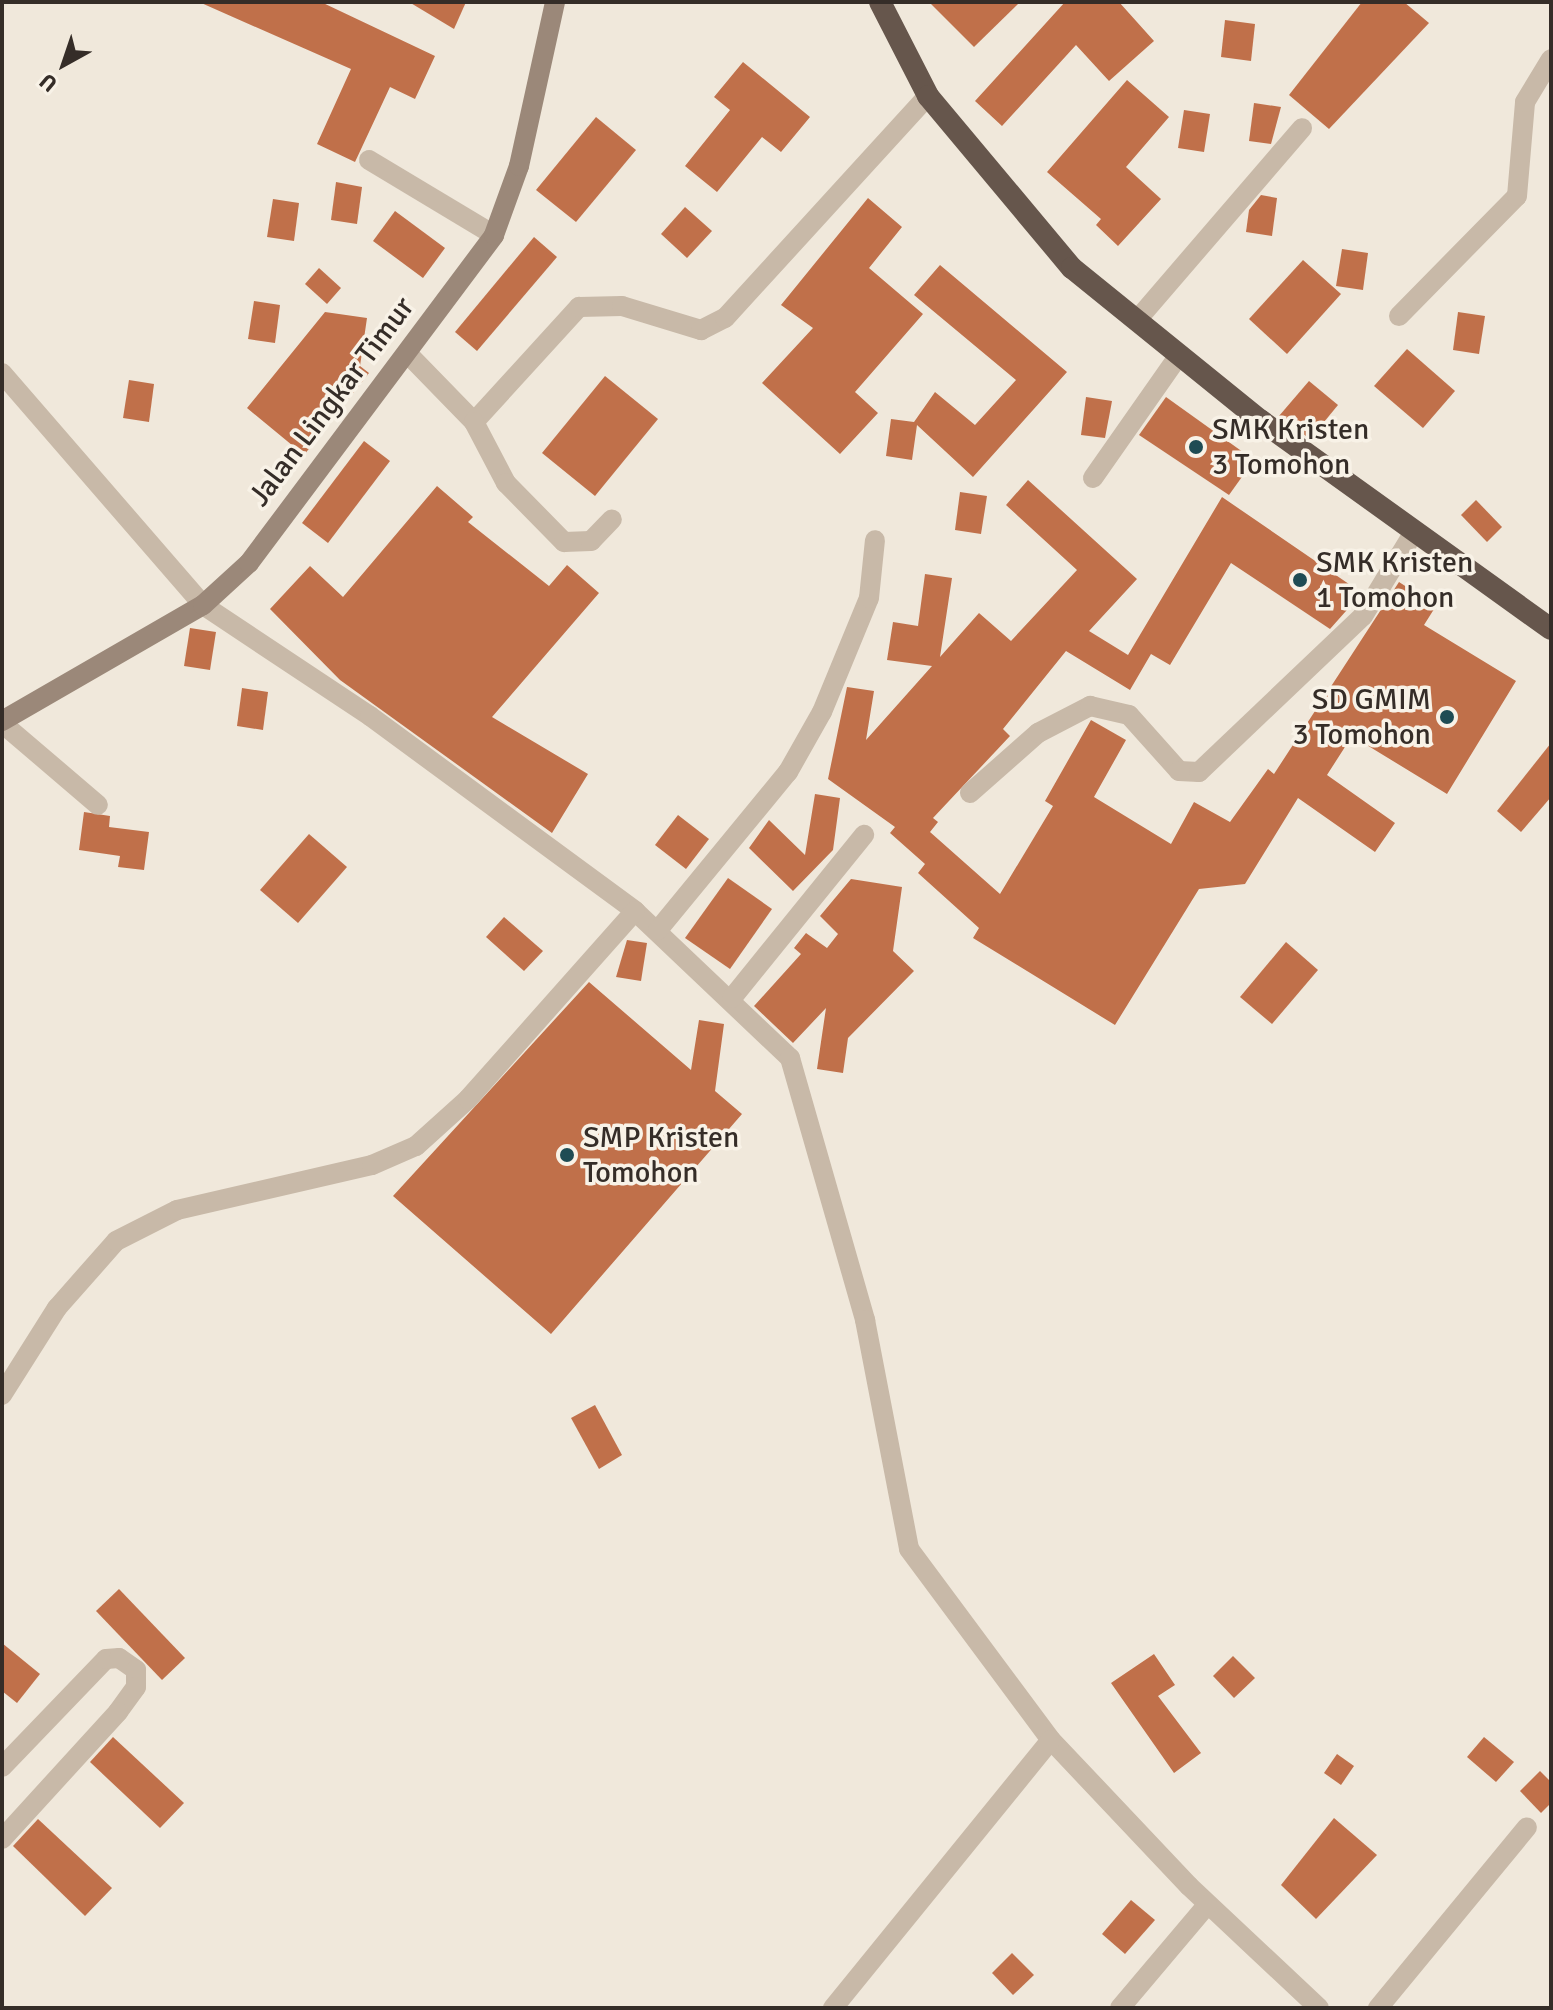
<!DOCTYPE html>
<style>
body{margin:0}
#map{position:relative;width:1553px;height:2010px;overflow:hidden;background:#f0e8db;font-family:Signika,sans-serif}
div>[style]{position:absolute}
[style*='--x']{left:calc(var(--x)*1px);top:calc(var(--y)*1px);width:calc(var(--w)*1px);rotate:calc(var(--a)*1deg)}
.building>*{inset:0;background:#c0704a}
.minor>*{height:20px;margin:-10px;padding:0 10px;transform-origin:10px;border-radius:10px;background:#c8b9a8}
.secondary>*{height:20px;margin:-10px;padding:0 10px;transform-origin:10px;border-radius:10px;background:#9b8879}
.trunk>*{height:22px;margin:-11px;padding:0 11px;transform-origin:11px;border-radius:11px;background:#66564c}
.dots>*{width:22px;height:22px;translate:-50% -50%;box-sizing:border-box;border:4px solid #f8f2e7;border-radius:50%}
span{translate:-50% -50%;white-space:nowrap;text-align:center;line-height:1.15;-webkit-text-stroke:7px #f8f2e7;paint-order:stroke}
.street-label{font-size:30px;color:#352d28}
.poi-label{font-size:30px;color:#352d28}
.left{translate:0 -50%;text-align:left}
.right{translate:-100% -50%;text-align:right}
.frame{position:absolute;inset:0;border:4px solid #352d28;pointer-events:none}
.north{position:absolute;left:24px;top:24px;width:80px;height:80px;-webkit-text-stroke:6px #f8f2e7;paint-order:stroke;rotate:220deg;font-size:22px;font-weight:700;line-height:32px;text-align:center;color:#352d28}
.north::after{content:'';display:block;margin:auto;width:28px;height:36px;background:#352d28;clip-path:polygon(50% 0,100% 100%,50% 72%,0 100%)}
</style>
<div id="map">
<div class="building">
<i style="clip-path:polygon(199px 2px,321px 2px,435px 56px,415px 99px,390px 87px,355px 162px,317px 144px,351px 69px)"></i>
<i style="clip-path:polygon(409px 2px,466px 2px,454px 29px)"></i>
<i style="clip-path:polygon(929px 2px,1020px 2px,974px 47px)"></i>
<i style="clip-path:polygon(1065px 2px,1119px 2px,1154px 41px,1109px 81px,1076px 45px,1002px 126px,975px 101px)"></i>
<i style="clip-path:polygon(1362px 2px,1404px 2px,1429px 23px,1329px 129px,1289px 95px)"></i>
<i style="clip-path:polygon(1225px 20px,1255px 24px,1251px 61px,1221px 57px)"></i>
<i style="clip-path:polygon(743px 62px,810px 117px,781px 152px,762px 137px,717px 192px,685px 166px,730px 110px,714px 97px)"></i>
<i style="clip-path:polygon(1127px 80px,1169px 117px,1126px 167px,1161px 199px,1118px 246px,1096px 225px,1101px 219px,1047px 172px)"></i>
<i style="clip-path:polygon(1254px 103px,1281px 107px,1271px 144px,1249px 141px)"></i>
<i style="clip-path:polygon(1184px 110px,1210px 114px,1204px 152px,1178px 148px)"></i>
<i style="clip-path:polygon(596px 117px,636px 150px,576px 222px,536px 190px)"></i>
<i style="clip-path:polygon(336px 182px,362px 187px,357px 224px,331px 220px)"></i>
<i style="clip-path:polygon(1261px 195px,1277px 198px,1272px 236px,1246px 232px,1249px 210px)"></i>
<i style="clip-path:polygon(868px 198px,902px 227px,869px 268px,923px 314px,855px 392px,878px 413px,840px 454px,762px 383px,813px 328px,781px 305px)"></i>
<i style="clip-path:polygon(273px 199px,299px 203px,294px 241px,267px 237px)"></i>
<i style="clip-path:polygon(685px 207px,712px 231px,687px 258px,661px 234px)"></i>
<i style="clip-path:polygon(395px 211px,445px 248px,423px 278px,373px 241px)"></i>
<i style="clip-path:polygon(534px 237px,557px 257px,477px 351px,455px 332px)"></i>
<i style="clip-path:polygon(1342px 249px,1368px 253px,1363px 290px,1336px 286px)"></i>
<i style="clip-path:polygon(1303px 260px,1341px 294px,1287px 354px,1249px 319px)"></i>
<i style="clip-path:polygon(940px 265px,1067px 372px,973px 477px,917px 425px,912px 460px,886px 456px,891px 419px,914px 422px,935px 392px,975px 425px,1016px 380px,914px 295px)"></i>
<i style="clip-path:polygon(319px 268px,341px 288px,327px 304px,305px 284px)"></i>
<i style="clip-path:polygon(254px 301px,280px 305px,275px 343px,248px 339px)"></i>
<i style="clip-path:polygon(325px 312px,367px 318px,360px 366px,369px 373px,304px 455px,247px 408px)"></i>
<i style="clip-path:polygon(1458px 312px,1485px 316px,1479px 354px,1453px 350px)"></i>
<i style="clip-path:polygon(1407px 349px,1455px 391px,1423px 428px,1374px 386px)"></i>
<i style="clip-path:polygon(605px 376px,658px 419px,595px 496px,542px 453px)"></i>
<i style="clip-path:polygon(129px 380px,154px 384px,149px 422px,123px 418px)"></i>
<i style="clip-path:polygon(1309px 381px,1338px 405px,1310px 439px,1279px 416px)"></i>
<i style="clip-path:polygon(1086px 397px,1112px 401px,1105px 438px,1081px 435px)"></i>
<i style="clip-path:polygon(1166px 397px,1254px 460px,1229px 495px,1139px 435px)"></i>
<i style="clip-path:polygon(364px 441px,390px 461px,328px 543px,302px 523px)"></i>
<i style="clip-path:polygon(1028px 480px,1137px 579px,1089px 631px,1128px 655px,1222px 497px,1362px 593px,1330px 629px,1231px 563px,1170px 665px,1151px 654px,1130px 690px,1066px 651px,1003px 729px,1010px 736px,933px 818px,938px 822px,930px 832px,1000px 894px,1053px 806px,1045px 801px,1091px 720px,1126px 740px,1094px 797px,1171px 844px,1194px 802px,1230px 822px,1268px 769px,1274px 774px,1399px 582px,1436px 606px,1424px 625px,1516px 681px,1447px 794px,1352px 736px,1327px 775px,1395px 823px,1375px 852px,1298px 798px,1245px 884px,1199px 889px,1115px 1025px,973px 938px,979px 928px,918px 873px,925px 864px,890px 833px,895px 827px,828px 779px,847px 687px,874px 691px,866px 740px,932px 666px,887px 660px,893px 622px,918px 626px,925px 574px,952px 578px,940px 657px,979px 613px,1011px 641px,1077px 570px,1006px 505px)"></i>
<i style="clip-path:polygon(437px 486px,473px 517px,468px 522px,549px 586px,567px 565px,599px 593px,492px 717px,588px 774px,552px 833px,340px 680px,270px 609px,310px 566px,343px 597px)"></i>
<i style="clip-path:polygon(960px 492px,987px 496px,981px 534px,955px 530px)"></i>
<i style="clip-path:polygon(1476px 500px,1502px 527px,1487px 542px,1461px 515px)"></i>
<i style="clip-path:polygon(190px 628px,216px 632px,210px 670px,184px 666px)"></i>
<i style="clip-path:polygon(242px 688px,268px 692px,263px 730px,237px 726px)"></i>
<i style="clip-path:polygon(1551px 743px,1551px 797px,1521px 832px,1497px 811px)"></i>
<i style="clip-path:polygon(815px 794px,840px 798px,833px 850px,793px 891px,749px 848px,769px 820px,805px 855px)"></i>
<i style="clip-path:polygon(84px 812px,110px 816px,109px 827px,149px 832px,144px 870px,118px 867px,120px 856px,79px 850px)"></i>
<i style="clip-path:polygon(678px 815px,709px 839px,686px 869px,655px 845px)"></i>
<i style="clip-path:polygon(309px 834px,347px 867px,298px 923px,260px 890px)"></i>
<i style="clip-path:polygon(728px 878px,772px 909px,730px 969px,685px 938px)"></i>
<i style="clip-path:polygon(851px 879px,902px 887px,893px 951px,914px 971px,848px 1038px,843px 1073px,817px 1069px,826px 1008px,793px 1043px,754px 1006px,801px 954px,794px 948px,806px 933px,827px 948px,838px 934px,820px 916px)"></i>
<i style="clip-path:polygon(504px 917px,543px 951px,524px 971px,486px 937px)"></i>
<i style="clip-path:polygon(627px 940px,647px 943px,641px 981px,616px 977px)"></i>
<i style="clip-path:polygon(1286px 942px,1318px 970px,1272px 1024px,1240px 997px)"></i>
<i style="clip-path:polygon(589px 982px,691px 1070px,699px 1020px,724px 1024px,715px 1091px,742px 1114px,551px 1334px,393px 1196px)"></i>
<i style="clip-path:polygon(595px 1405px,622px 1455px,599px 1469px,571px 1418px)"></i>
<i style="clip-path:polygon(119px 1589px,185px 1658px,162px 1680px,96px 1611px)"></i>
<i style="clip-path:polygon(2px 1643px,40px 1674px,17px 1703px,2px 1691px)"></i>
<i style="clip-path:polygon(1154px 1654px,1175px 1685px,1158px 1696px,1201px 1753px,1174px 1773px,1111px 1683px)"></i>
<i style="clip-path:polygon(1233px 1656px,1255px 1678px,1234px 1698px,1213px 1676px)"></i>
<i style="clip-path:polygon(113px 1737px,184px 1803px,160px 1828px,90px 1762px)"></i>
<i style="clip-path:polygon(1484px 1737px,1514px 1762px,1496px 1782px,1467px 1757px)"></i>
<i style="clip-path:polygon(1337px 1754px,1354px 1766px,1341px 1785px,1324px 1773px)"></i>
<i style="clip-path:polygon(1540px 1771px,1551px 1782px,1551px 1803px,1541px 1813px,1520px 1791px)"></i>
<i style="clip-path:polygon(1334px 1818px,1377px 1855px,1316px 1919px,1281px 1885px)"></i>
<i style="clip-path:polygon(38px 1819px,112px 1888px,85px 1916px,13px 1846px)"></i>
<i style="clip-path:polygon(1131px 1900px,1155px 1920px,1125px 1954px,1102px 1934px)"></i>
<i style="clip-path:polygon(1012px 1953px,1034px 1975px,1013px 1995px,992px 1973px)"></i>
</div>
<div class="minor">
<i style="--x:369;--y:160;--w:146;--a:31"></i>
<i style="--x:1399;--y:316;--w:168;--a:-45.5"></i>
<i style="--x:1517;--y:196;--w:94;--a:-85.1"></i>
<i style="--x:1525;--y:102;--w:50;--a:-58.8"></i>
<i style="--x:1137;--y:320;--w:253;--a:-49.3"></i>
<i style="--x:407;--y:353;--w:96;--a:45.8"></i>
<i style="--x:474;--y:422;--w:156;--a:-47.6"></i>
<i style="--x:579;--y:307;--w:43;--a:-1.3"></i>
<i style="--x:622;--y:306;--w:83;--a:16.9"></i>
<i style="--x:701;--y:330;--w:27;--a:-27"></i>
<i style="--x:725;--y:318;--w:301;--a:-47.6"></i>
<i style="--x:2;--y:373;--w:307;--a:49.1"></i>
<i style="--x:203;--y:605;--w:201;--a:33.6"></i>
<i style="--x:370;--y:716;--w:329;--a:36.3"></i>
<i style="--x:635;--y:911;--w:214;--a:43.5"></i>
<i style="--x:790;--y:1058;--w:273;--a:74"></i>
<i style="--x:865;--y:1320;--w:233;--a:79.1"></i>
<i style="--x:909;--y:1549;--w:238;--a:53.4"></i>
<i style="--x:1051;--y:1740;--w:201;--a:46.6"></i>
<i style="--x:1189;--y:1886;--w:178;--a:43.2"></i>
<i style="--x:474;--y:422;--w:69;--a:62.3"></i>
<i style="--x:506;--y:483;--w:83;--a:45.5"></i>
<i style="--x:564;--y:542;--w:27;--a:-2"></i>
<i style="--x:591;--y:541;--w:30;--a:-46"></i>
<i style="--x:1093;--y:478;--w:150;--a:-55"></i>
<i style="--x:2;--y:723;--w:126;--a:40.5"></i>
<i style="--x:970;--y:793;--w:91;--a:-41.4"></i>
<i style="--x:1038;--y:733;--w:59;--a:-27.4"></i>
<i style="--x:1090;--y:706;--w:40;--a:13"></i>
<i style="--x:1129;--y:715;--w:75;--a:48.2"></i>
<i style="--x:1179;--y:771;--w:20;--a:3"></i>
<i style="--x:1199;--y:772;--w:226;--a:-43.6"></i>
<i style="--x:1363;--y:616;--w:98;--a:-58.7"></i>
<i style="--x:658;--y:930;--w:205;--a:-50.6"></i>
<i style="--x:788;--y:772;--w:69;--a:-60.5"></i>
<i style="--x:822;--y:712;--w:123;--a:-67.6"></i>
<i style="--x:869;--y:598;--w:58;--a:-84.1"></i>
<i style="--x:732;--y:998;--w:210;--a:-51"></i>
<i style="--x:2;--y:1395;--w:103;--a:-57.7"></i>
<i style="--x:57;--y:1308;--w:89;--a:-48.6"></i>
<i style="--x:116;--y:1241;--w:68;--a:-26.9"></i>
<i style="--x:177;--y:1210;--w:200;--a:-13"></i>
<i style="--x:372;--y:1165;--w:48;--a:-23.4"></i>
<i style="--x:416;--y:1146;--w:70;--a:-42.1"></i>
<i style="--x:468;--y:1099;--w:251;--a:-48.4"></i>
<i style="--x:2;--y:1767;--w:150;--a:-46.1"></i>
<i style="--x:106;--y:1659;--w:13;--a:-4"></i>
<i style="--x:119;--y:1658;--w:21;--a:35"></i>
<i style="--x:136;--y:1670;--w:17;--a:90"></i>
<i style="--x:136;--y:1687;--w:31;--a:126"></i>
<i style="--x:118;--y:1712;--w:172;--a:132.4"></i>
<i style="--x:833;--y:2008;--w:345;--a:-50.9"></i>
<i style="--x:1120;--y:2008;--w:135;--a:-49.8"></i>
<i style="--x:1378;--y:2008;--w:234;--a:-50.5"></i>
</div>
<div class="secondary">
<i style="--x:2;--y:721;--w:232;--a:-30"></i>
<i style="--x:203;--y:605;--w:62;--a:-42.4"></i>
<i style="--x:249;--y:563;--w:409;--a:-53.2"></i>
<i style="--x:494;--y:235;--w:73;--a:-70.1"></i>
<i style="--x:519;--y:166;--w:168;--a:-77.6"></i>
</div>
<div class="trunk">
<i style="--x:880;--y:2;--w:106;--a:62.9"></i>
<i style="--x:928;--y:96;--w:224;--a:50.1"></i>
<i style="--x:1072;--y:268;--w:242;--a:39"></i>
<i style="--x:1260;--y:420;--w:358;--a:35.7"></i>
</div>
<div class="dots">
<i style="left:1196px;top:447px;background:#1f4c54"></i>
<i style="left:1300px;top:580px;background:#1f4c54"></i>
<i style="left:1447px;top:717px;background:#1f4c54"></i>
<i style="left:567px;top:1155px;background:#1f4c54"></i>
</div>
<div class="street-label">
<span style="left:332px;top:402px;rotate:-53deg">Jalan Lingkar Timur</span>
</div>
<div class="poi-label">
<span class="left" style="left:1212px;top:447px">SMK Kristen<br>3 Tomohon</span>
<span class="left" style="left:1316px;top:580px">SMK Kristen<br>1 Tomohon</span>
<span class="right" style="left:1431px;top:717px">SD GMIM<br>3 Tomohon</span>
<span class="left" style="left:583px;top:1155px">SMP Kristen<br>Tomohon</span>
</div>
<div class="frame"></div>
<div class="north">U</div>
</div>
